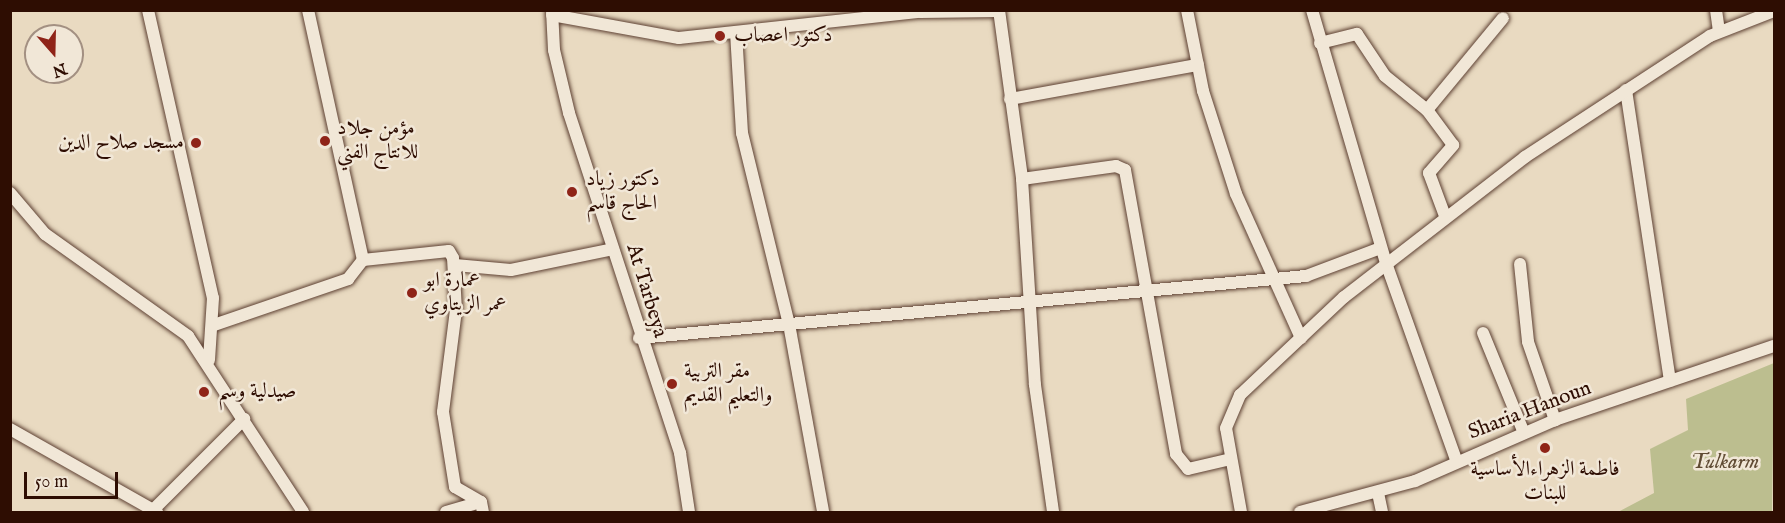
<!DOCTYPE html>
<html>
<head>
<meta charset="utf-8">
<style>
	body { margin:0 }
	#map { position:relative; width:1785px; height:523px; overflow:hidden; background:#e9dac1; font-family:"IM FELL English",Amiri,serif }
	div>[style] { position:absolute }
	.green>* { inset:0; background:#bcbe8f }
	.roads { filter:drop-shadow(0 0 2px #5d4032) drop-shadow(0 0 2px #5d4032) }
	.minor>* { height:12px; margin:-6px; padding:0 6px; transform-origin:6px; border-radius:6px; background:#f1e7d7 }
	.dots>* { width:16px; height:16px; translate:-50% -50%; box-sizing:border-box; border:3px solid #f1e7d7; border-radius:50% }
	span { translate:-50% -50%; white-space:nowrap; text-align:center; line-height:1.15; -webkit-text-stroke:5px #f1e7d7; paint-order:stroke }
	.poi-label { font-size:21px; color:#2e0d02 }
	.left { translate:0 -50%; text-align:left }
	.right { translate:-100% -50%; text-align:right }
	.street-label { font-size:21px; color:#2e0d02 }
	.park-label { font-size:21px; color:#604b33; font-style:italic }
	.frame { position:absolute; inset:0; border:12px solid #2e0d02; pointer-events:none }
	.north { position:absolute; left:24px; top:24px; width:60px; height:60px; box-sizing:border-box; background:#f1e7d7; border:2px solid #a39082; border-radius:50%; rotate:160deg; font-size:16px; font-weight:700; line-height:24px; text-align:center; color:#2e0d02 }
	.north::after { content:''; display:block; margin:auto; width:21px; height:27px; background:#8f2418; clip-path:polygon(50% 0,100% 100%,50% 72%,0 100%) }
	.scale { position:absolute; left:24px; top:472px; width:94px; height:27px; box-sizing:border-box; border:3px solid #2e0d02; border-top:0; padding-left:8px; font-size:18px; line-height:21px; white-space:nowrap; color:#2e0d02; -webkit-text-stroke:4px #f1e7d7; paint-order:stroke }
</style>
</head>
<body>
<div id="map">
	<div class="green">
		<i style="clip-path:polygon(1774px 363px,1772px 512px,1618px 512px,1654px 493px,1650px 449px,1688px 430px,1686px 399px)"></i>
	</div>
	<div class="roads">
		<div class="minor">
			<i style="left:148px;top:10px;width:295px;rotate:77.3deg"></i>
			<i style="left:213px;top:298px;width:62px;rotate:93.7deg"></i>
			<i style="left:552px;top:10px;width:40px;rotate:87.1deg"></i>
			<i style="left:554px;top:50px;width:65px;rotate:76.6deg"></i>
			<i style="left:569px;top:113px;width:358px;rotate:71.9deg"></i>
			<i style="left:680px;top:453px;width:60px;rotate:81.3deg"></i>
			<i style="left:999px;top:10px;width:171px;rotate:82.2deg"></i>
			<i style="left:1022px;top:179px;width:206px;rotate:86.4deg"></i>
			<i style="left:1035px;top:385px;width:128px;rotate:81.9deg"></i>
			<i style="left:1187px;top:10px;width:83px;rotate:78.8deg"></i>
			<i style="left:1203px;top:91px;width:108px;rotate:72.2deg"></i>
			<i style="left:1236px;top:194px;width:158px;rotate:65.7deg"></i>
			<i style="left:1312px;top:10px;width:264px;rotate:73.7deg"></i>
			<i style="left:1386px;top:263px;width:211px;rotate:70.4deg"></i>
			<i style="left:1716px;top:10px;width:21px;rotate:82deg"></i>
			<i style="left:552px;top:15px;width:129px;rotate:10.3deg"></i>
			<i style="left:679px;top:38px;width:242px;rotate:-6.2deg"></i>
			<i style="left:920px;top:12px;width:79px;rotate:-0.7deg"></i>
			<i style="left:736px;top:32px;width:101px;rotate:86.6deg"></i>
			<i style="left:742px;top:133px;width:197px;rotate:76.2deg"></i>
			<i style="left:789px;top:324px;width:191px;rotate:79.7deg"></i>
			<i style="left:1320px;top:43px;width:38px;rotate:-14deg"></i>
			<i style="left:1357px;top:34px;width:50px;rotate:56.3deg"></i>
			<i style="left:1385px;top:76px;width:54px;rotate:39deg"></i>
			<i style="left:1626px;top:90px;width:294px;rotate:81.4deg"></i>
			<i style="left:1010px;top:99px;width:191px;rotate:-10.3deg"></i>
			<i style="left:1022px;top:179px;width:95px;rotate:-7.9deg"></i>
			<i style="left:1116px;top:166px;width:10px;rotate:24deg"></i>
			<i style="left:1125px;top:170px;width:289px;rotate:79.8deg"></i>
			<i style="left:1176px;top:454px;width:19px;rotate:51deg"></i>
			<i style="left:1188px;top:469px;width:44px;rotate:-13.1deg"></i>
			<i style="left:10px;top:193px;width:54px;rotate:49.5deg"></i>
			<i style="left:45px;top:234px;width:176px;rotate:35.5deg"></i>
			<i style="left:188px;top:336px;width:210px;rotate:56.8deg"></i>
			<i style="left:1445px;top:216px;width:46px;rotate:-110.4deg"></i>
			<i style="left:1429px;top:173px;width:37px;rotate:-49deg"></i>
			<i style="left:1453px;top:145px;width:44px;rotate:-126.6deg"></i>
			<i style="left:1427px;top:110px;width:119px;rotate:-50.4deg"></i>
			<i style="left:363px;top:260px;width:86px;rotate:-6deg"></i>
			<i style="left:449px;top:251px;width:8px;rotate:60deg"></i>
			<i style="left:453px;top:258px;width:52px;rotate:86.7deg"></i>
			<i style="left:456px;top:310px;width:103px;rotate:97.3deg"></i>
			<i style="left:443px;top:412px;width:76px;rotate:80.9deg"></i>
			<i style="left:455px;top:487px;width:30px;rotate:30deg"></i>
			<i style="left:481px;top:502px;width:10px;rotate:79deg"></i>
			<i style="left:1520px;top:264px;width:78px;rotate:84.1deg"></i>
			<i style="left:1528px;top:342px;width:83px;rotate:70.9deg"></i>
			<i style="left:455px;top:265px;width:56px;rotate:5.1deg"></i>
			<i style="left:511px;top:270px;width:104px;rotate:-11.6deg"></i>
			<i style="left:214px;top:325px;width:142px;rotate:-18.9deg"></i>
			<i style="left:348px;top:279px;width:24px;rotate:-52deg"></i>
			<i style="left:363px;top:260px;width:256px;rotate:-102.4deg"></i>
			<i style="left:1483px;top:333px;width:108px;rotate:67.7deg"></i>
			<i style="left:639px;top:338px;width:670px;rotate:-5.31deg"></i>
			<i style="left:1306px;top:276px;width:80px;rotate:-20.5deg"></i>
			<i style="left:10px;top:429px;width:169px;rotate:29.5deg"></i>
			<i style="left:1378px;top:493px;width:19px;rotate:78deg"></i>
			<i style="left:151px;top:512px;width:132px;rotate:-45deg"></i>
			<i style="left:446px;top:512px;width:36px;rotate:-16deg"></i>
			<i style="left:1241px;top:512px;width:85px;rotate:-100.1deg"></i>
			<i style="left:1226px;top:428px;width:36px;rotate:-67deg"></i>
			<i style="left:1240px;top:395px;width:143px;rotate:-43.3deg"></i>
			<i style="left:1344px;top:297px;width:229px;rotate:-37.7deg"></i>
			<i style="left:1525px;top:157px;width:221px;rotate:-33.2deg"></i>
			<i style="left:1710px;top:36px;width:69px;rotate:-21.3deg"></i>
			<i style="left:1300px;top:512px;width:119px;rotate:-15.1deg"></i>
			<i style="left:1415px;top:481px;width:153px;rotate:-23.5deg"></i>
			<i style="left:1555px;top:420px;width:231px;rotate:-18.7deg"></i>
		</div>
	</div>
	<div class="dots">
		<i style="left:720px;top:36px;background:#8f2418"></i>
		<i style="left:325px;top:141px;background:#8f2418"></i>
		<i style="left:196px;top:143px;background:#8f2418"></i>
		<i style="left:572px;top:192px;background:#8f2418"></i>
		<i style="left:412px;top:293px;background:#8f2418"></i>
		<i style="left:672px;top:384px;background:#8f2418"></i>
		<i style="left:204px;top:392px;background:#8f2418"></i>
		<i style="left:1545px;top:448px;background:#8f2418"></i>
	</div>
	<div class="poi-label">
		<span class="left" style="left:734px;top:36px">دكتور اعصاب</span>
		<span class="left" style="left:337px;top:141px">مؤمن جلاد<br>للانتاج الفني</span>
		<span class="right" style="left:184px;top:143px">مسجد صلاح الدين</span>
		<span class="left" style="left:586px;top:192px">دكتور زياد<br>الحاج قاسم</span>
		<span class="left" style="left:424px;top:293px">عمارة ابو<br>عمر الزيتاوي</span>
		<span class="left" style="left:684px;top:384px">مقر التربية<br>والتعليم القديم</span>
		<span class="left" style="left:218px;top:392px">صيدلية وسم</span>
		<span style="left:1545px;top:482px">فاطمة الزهراءالأساسية<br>للبنات</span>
	</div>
	<div class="street-label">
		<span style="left:646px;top:291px;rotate:73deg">At Tarbeya</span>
		<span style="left:1530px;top:411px;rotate:-21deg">Sharia Hanoun</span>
	</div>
	<div class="park-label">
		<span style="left:1725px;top:463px">Tulkarm</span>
	</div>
	<div class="frame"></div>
	<div class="north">N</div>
	<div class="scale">50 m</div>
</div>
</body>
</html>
